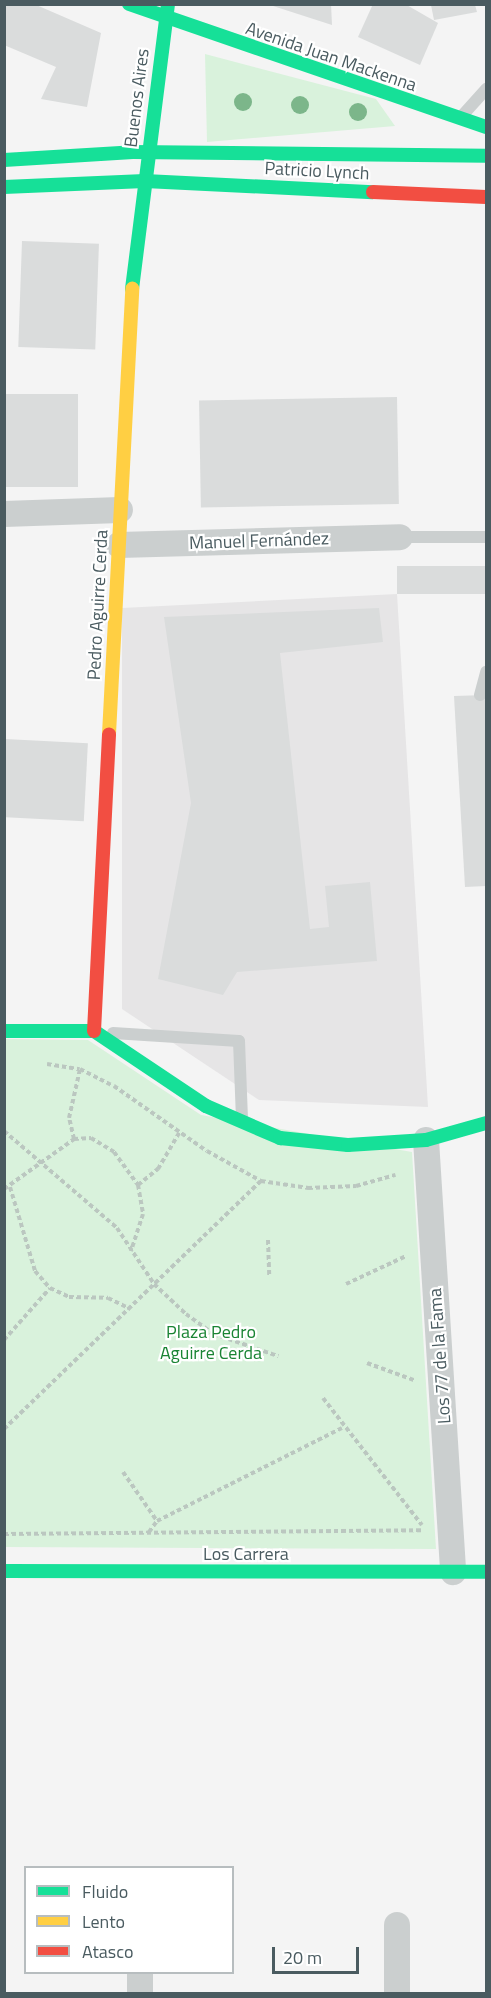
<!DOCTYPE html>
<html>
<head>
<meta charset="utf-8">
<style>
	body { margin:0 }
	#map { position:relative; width:491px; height:1998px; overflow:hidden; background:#f4f4f4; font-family:"Titillium Web",sans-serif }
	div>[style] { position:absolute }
	.education>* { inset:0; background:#e6e5e6 }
	.green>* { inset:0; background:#d9f2dc }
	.building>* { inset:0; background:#dadcdc; transform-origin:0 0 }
	.path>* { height:4px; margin-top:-2px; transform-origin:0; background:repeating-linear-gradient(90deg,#bbc7c0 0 4.5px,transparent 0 7.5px) }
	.lane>* { height:12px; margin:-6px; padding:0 6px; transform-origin:6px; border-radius:6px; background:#cbcfcf }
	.street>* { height:26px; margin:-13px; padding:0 13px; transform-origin:13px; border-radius:13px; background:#cbcfcf }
	.fast>* { height:14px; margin:-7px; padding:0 7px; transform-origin:7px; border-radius:7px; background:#16e098 }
	.slow>* { height:14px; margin:-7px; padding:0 7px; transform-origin:7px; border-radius:7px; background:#ffcf43 }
	.jam>* { height:14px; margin:-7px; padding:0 7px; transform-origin:7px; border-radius:7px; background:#f24e42 }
	.trees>* { width:18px; height:18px; margin:-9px; border-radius:50%; background:#7cb68a }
	span { translate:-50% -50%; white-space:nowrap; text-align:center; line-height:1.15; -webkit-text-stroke:4.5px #fff; paint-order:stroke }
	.street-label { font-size:18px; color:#4a5b60 }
	.park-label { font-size:18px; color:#198433 }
	.frame { position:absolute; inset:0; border:6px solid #4a5b60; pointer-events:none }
	.legend { position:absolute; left:24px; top:1866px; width:210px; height:108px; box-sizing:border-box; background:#fff; border:2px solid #b7bdbf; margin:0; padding:8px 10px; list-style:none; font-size:18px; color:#4a5b60 }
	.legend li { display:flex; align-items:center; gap:12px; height:30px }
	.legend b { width:30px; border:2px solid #b7bdbf }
	.scale { position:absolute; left:272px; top:1947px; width:87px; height:27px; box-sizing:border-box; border:3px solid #4a5b60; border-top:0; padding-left:8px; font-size:18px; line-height:21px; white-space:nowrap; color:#4a5b60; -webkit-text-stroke:4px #fff; paint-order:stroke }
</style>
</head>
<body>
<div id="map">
	<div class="education">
		<i style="clip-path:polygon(397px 594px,428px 1107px,259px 1100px,122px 1009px,122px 608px)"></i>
	</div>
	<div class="green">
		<i style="clip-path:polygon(205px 54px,376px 99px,395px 126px,207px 142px)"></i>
		<i style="clip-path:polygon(5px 1039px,88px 1040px,201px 1115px,412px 1152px,436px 1549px,5px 1547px)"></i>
	</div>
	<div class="building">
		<i style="clip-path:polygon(4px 4px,34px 4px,101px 33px,87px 107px,41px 99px,56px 67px,4px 45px)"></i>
		<i style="clip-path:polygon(331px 4px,332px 25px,270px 5px,270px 4px)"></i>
		<i style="clip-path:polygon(373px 4px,405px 4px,438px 23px,420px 65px,358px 37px)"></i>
		<i style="clip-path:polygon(431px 5px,475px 5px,477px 12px,434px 20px)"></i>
		<i style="left:22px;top:241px;width:77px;height:106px;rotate:2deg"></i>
		<i style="left:4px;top:394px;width:74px;height:93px"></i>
		<i style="left:397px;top:397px;width:107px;height:198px;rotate:89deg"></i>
		<i style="left:397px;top:566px;width:89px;height:28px"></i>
		<i style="clip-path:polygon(379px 608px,383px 642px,280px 653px,310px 929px,329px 927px,325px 886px,370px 882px,377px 961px,237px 972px,223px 995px,158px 979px,191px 803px,164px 617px)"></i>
		<i style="clip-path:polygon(486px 695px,486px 886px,465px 887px,454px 696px)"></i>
		<i style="left:5px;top:739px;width:83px;height:78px;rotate:3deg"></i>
	</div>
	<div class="path">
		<i style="left:47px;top:1064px;width:33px;rotate:9deg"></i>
		<i style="left:80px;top:1069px;width:38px;rotate:27deg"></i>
		<i style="left:114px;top:1086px;width:113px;rotate:35deg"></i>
		<i style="left:207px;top:1151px;width:62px;rotate:29.1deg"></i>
		<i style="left:261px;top:1181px;width:48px;rotate:8.5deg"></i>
		<i style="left:308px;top:1188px;width:48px;rotate:-2.4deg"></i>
		<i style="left:356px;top:1186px;width:41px;rotate:-15.8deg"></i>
		<i style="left:4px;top:1131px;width:149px;rotate:40.6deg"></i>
		<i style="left:117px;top:1228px;width:67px;rotate:56.5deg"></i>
		<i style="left:154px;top:1284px;width:44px;rotate:43.2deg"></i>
		<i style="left:186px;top:1314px;width:34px;rotate:36deg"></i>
		<i style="left:214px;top:1334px;width:68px;rotate:19deg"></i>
		<i style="left:74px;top:1139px;width:22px;rotate:-103deg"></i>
		<i style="left:69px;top:1118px;width:50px;rotate:-77.3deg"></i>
		<i style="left:138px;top:1185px;width:26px;rotate:-39deg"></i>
		<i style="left:158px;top:1169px;width:42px;rotate:-59.7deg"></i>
		<i style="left:10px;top:1187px;width:88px;rotate:73.4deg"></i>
		<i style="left:35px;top:1271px;width:23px;rotate:49deg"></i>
		<i style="left:50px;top:1288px;width:21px;rotate:25deg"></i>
		<i style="left:69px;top:1297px;width:39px;rotate:1deg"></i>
		<i style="left:108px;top:1298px;width:25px;rotate:26deg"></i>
		<i style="left:4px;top:1189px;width:86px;rotate:-35.5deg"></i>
		<i style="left:74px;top:1139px;width:17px;rotate:-3deg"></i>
		<i style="left:91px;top:1138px;width:27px;rotate:31deg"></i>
		<i style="left:114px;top:1152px;width:41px;rotate:54deg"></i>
		<i style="left:138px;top:1185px;width:29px;rotate:80deg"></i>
		<i style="left:143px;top:1214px;width:39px;rotate:108deg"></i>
		<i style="left:268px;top:1240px;width:36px;rotate:88deg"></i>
		<i style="left:346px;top:1284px;width:66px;rotate:-25deg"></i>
		<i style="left:4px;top:1340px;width:69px;rotate:-48.5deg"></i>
		<i style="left:367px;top:1363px;width:50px;rotate:19.9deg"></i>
		<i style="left:323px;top:1398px;width:161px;rotate:52.1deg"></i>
		<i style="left:4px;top:1429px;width:357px;rotate:-44deg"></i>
		<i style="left:123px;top:1472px;width:60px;rotate:55.2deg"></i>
		<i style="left:157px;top:1521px;width:207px;rotate:-26.7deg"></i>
		<i style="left:149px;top:1532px;width:14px;rotate:-54deg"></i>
		<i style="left:4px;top:1534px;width:420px;rotate:-0.5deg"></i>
	</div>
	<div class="lane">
		<i style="left:461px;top:117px;width:38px;rotate:-48deg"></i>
		<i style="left:400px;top:537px;width:86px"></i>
		<i style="left:480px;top:695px;width:24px;rotate:-75deg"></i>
		<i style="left:113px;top:1033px;width:126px;rotate:3.6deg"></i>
		<i style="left:239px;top:1041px;width:79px;rotate:87.8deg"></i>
	</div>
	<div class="street">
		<i style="left:4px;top:514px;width:116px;rotate:-2deg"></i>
		<i style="left:119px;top:545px;width:281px;rotate:-1.6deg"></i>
		<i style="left:426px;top:1140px;width:433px;rotate:86.4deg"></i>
		<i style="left:397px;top:1925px;width:69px;rotate:90deg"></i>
		<i style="left:140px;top:1994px;width:22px;rotate:-90deg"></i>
	</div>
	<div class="fast">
		<i style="left:129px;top:4px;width:378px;rotate:19deg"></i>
		<i style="left:4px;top:160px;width:129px;rotate:-3.5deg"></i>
		<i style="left:133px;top:152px;width:353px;rotate:0.6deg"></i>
		<i style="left:4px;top:187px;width:141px;rotate:-2.4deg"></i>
		<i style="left:145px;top:181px;width:228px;rotate:2.8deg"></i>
		<i style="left:132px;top:289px;width:287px;rotate:-82.8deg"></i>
		<i style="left:4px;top:1031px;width:90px"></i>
		<i style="left:94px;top:1031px;width:135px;rotate:33.8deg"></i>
		<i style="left:206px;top:1106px;width:81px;rotate:23.4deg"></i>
		<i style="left:280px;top:1138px;width:68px;rotate:5.9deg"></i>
		<i style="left:348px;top:1145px;width:78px;rotate:-3.7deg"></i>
		<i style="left:426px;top:1140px;width:62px;rotate:-15.8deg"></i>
		<i style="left:4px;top:1571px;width:482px;rotate:0.1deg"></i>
	</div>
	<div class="slow">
		<i style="left:109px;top:734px;width:446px;rotate:-87deg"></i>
	</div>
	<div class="jam">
		<i style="left:373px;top:192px;width:113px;rotate:2.5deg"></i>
		<i style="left:94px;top:1031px;width:297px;rotate:-87.1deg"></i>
	</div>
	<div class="trees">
		<i style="left:243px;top:102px"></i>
		<i style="left:300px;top:105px"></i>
		<i style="left:358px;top:112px"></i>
	</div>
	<div class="street-label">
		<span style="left:331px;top:57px;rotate:19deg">Avenida Juan Mackenna</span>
		<span style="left:137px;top:98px;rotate:-83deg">Buenos Aires</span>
		<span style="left:317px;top:171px;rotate:3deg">Patricio Lynch</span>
		<span style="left:259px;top:541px;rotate:-2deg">Manuel Fernández</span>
		<span style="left:98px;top:605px;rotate:-87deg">Pedro Aguirre Cerda</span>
		<span style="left:440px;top:1356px;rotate:-94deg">Los 77 de la Fama</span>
		<span style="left:246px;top:1554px">Los Carrera</span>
	</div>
	<div class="park-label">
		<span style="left:211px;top:1343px">Plaza Pedro<br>Aguirre Cerda</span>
	</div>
	<div class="frame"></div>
	<ul class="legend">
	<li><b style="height:8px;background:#16e098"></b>Fluido</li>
	<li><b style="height:8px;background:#ffcf43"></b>Lento</li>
	<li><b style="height:8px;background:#f24e42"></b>Atasco</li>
	</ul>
	<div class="scale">20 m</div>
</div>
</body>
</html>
